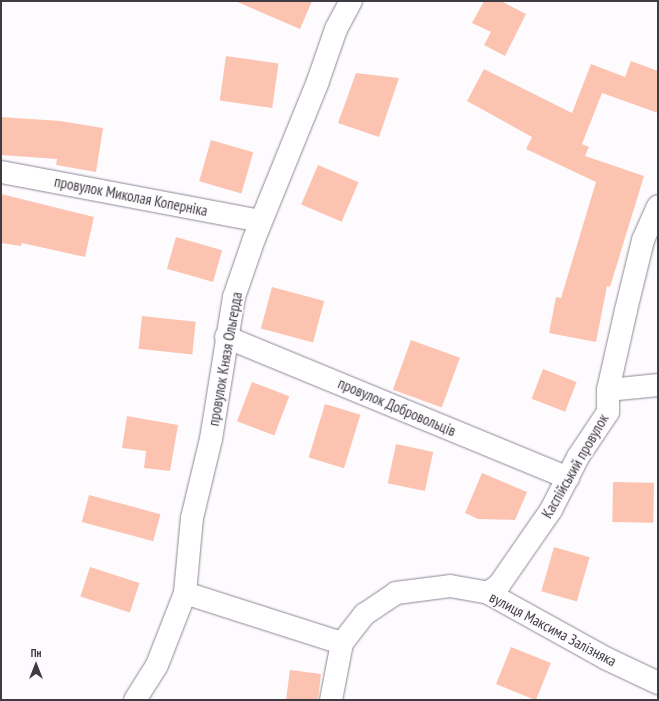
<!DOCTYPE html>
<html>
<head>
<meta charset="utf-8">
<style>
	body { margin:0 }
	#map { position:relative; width:659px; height:701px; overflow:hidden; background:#fdfbfe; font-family:"PT Sans Narrow",sans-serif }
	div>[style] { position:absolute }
	.building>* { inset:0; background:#fcc4b0; transform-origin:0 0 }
	.roads { filter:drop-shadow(0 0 1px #908696) drop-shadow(0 0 1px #908696) }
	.street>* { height:22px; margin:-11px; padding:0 11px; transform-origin:11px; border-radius:11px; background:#fff }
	span { translate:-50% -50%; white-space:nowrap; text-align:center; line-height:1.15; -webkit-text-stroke:3px #fdfbfe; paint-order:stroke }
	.street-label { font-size:15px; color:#3f3b42 }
	.frame { position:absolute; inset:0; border:2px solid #3f3b42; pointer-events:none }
	.north { position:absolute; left:16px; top:645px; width:40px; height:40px; -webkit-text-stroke:3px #fdfbfe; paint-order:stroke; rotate:0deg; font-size:11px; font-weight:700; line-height:16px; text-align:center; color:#3f3b42 }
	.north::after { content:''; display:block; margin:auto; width:14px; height:18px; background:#3f3b42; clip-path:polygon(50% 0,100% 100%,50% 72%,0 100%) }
</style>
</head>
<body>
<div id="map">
	<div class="building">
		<i style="clip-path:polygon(235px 1px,312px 1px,300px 29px)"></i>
		<i style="clip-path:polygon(484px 1px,501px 1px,526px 14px,505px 56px,484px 45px,491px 32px,472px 23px)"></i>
		<i style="left:226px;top:56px;width:53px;height:45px;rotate:8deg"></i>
		<i style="clip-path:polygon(631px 61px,658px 71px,658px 113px,602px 93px,582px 144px,589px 147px,585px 156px,644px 176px,610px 287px,607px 286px,596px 342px,549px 333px,556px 297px,561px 298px,596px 182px,526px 149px,532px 137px,467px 101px,484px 69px,572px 113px,591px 64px,625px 77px)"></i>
		<i style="clip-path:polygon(356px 73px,399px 78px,379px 137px,338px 123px)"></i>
		<i style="clip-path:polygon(1px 117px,60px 121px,103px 128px,96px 172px,56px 165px,57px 159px,1px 155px)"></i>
		<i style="left:211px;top:140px;width:44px;height:43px;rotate:16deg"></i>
		<i style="left:318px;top:165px;width:44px;height:43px;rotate:23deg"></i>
		<i style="clip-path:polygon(1px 194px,94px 217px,85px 257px,22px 243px,21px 246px,1px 243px)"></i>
		<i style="left:176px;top:237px;width:48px;height:33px;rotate:16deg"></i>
		<i style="left:272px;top:287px;width:54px;height:43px;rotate:15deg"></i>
		<i style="left:142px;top:316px;width:54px;height:33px;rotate:6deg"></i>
		<i style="left:411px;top:340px;width:52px;height:53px;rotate:20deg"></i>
		<i style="left:543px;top:369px;width:36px;height:32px;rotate:21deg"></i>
		<i style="left:252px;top:382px;width:40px;height:42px;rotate:21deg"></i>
		<i style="left:325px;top:404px;width:37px;height:56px;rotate:17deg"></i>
		<i style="clip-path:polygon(127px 416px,178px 425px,170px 471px,144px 468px,146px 451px,122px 448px)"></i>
		<i style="left:396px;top:444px;width:38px;height:40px;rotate:12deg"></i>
		<i style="clip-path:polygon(482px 473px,527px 492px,515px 520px,478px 519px,465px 513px)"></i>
		<i style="left:613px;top:482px;width:41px;height:40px;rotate:1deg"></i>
		<i style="left:89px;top:495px;width:74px;height:28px;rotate:15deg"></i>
		<i style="left:554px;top:547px;width:37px;height:46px;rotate:16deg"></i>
		<i style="left:90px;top:567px;width:52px;height:31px;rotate:18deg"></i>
		<i style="left:511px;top:647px;width:43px;height:40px;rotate:22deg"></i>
		<i style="clip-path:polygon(290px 670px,321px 674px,318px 700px,286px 700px)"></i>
	</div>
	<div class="roads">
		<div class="street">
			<i style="left:1px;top:172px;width:264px;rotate:10.7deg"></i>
			<i style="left:226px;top:337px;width:370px;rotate:22.4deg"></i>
			<i style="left:608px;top:390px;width:50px;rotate:-5.7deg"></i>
			<i style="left:185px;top:593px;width:165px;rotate:17.7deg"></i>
			<i style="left:488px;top:593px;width:14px;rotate:-36deg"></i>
			<i style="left:499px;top:585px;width:91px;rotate:-55.3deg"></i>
			<i style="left:551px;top:510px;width:59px;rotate:-63deg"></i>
			<i style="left:578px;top:457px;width:54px;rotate:-56.3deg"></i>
			<i style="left:608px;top:412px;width:22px;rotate:-90deg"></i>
			<i style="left:608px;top:390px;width:82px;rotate:-77.3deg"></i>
			<i style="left:626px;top:310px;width:72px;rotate:-76.3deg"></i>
			<i style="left:643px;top:240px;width:37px;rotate:-66deg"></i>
			<i style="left:135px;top:700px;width:41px;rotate:-57.8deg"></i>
			<i style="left:157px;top:665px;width:77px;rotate:-68.7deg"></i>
			<i style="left:185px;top:593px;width:75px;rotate:-84.7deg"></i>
			<i style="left:192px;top:518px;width:81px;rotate:-76.5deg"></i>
			<i style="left:211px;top:439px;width:144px;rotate:-80.8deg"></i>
			<i style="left:234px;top:297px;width:61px;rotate:-71deg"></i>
			<i style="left:254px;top:239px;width:170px;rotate:-67.9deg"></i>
			<i style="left:318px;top:81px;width:55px;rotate:-70.9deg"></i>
			<i style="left:336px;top:29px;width:32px;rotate:-62deg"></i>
			<i style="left:331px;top:700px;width:58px;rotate:-79.1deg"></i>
			<i style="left:342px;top:643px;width:37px;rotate:-52deg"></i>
			<i style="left:365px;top:614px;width:37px;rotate:-34deg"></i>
			<i style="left:396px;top:593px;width:54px;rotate:-7.4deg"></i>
			<i style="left:450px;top:586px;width:39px;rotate:10deg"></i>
			<i style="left:488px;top:593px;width:136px;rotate:29deg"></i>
			<i style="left:607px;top:659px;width:56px;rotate:25.2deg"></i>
		</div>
	</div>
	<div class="street-label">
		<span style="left:131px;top:196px;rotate:11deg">провулок Миколая Коперніка</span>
		<span style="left:225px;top:359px;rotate:-80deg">провулок Князя Ольгерда</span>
		<span style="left:397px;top:407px;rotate:23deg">провулок Добровольців</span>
		<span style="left:575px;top:466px;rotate:-60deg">Каспійський провулок</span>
		<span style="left:553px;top:629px;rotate:28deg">вулиця Максима Залізняка</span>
	</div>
	<div class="frame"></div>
	<div class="north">Пн</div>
</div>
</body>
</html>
